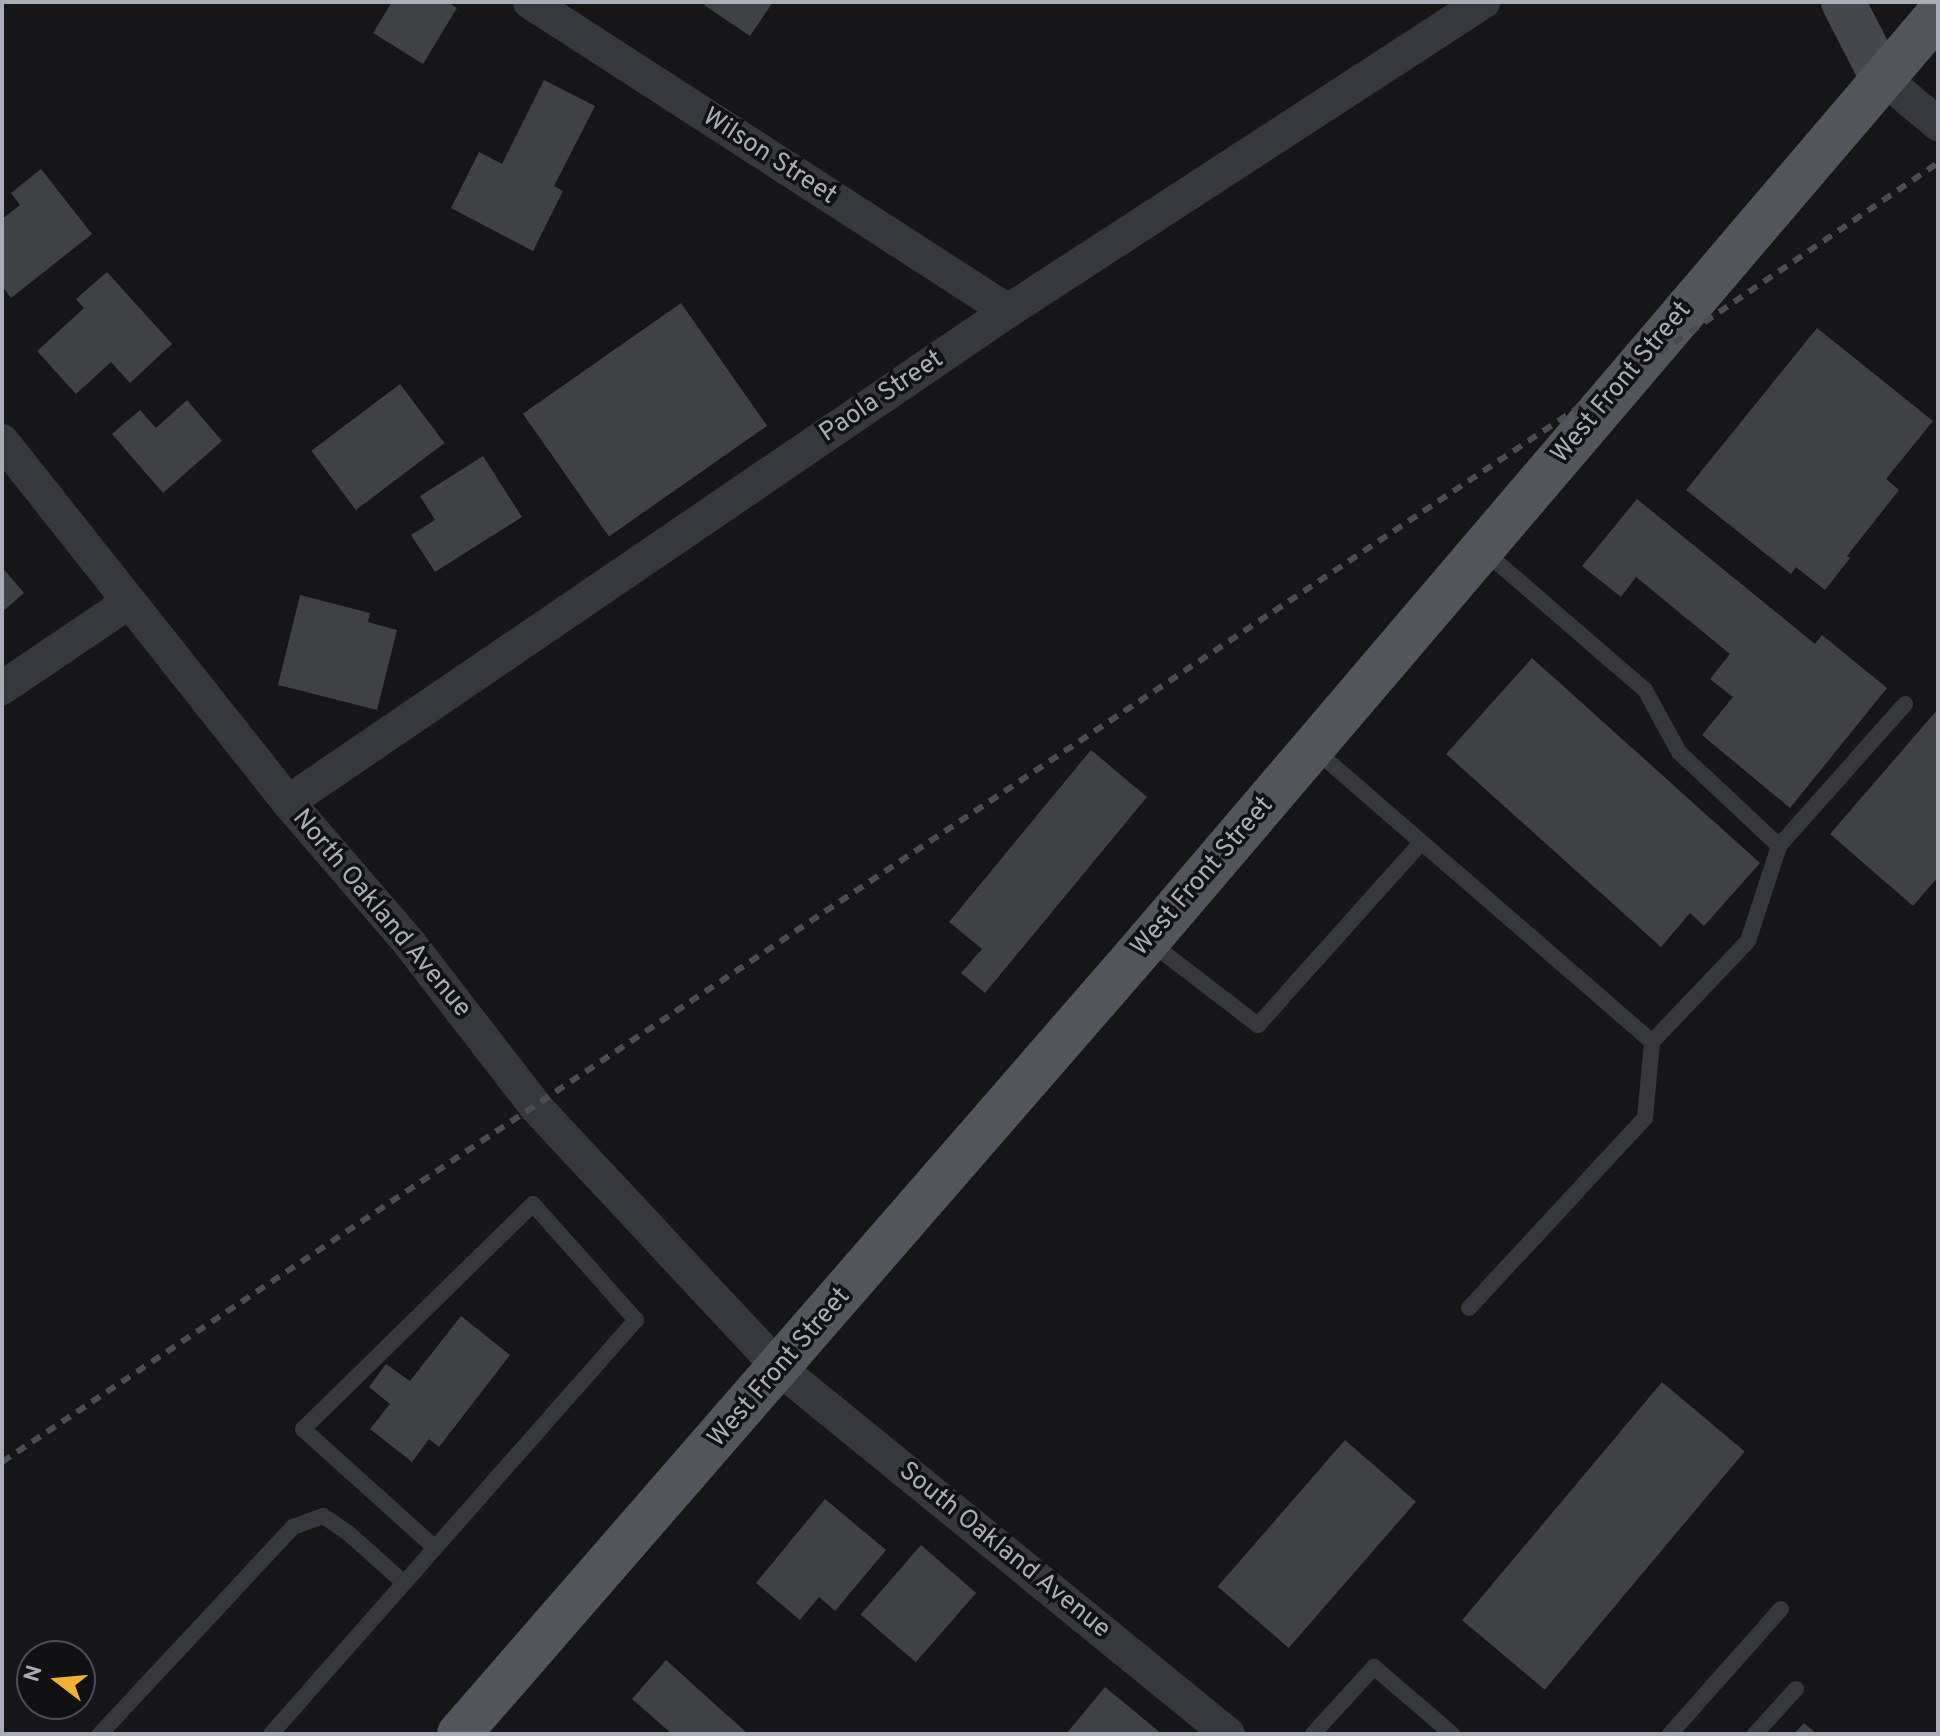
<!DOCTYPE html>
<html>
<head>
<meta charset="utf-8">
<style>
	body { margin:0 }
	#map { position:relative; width:1940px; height:1736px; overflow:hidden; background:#161618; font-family:Overpass,sans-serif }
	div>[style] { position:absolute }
	.building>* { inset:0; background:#404145; transform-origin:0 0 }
	.lane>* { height:16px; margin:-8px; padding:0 8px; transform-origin:8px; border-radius:8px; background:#37383d }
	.street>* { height:34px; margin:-17px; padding:0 17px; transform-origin:17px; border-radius:17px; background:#37383d }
	.secondary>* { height:44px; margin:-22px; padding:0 22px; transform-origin:22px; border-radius:22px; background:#45474d }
	.primary>* { height:44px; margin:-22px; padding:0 22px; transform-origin:22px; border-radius:22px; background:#53555c }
	.rail>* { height:6px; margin-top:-3px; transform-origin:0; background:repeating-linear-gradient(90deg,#4a4c52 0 10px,transparent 0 18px) }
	span { translate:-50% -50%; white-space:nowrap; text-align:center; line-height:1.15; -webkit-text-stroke:7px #111113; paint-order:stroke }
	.street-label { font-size:26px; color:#a8adb8 }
	.frame { position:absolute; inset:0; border:4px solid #a8adb8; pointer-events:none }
	.north { position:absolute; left:16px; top:1640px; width:80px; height:80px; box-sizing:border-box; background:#111113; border:2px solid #4d4f55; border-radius:50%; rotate:286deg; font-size:22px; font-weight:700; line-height:32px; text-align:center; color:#a8adb8 }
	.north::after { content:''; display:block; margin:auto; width:28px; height:36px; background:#f2b134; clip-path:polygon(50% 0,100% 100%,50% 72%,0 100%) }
</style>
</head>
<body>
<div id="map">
	<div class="building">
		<i style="clip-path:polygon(392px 2px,448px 2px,457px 8px,423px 64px,373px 33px)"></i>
		<i style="clip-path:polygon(707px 2px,773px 2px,750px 36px,704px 5px)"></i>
		<i style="clip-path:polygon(544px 80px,595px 106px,554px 186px,563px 191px,533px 251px,451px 208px,479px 152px,502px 164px)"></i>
		<i style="clip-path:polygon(41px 169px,92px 234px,11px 298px,2px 286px,2px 219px,20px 205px,11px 193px)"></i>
		<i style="clip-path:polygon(107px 272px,172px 344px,130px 383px,111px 362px,76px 394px,37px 351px,84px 308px,76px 299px)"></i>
		<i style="left:681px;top:303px;width:150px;height:193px;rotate:55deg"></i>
		<i style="clip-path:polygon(1817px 328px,1933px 421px,1886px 479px,1899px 490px,1847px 556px,1850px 558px,1825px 590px,1796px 567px,1791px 574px,1686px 490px)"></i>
		<i style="left:400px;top:384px;width:74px;height:111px;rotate:53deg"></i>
		<i style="clip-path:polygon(187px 400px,222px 441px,163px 493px,112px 434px,140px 410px,156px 428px)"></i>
		<i style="clip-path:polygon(483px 456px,522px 517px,435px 572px,411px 535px,435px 520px,420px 496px)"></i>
		<i style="clip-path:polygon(1637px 499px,1815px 644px,1822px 635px,1887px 688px,1790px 808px,1702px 735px,1733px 697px,1710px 679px,1730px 654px,1636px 577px,1621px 597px,1582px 566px)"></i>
		<i style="clip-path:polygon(2px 567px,24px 593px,2px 612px)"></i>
		<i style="clip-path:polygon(300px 595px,370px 613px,368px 622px,397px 630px,377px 710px,278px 685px)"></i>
		<i style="clip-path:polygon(1532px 658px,1760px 863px,1704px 926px,1690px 913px,1661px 947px,1446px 754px)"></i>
		<i style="clip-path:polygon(1938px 709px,1938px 877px,1913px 906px,1830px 834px)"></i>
		<i style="clip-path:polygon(1091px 750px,1147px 797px,985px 993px,961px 973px,982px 949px,949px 922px)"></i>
		<i style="clip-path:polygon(461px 1316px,510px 1355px,439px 1447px,429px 1439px,412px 1462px,370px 1429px,390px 1404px,369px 1387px,386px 1364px,410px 1381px)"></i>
		<i style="left:1662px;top:1382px;width:108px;height:311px;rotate:40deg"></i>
		<i style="left:1345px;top:1440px;width:94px;height:194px;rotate:41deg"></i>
		<i style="clip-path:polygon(825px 1499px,886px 1550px,835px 1611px,819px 1597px,800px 1620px,756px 1583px)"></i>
		<i style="left:921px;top:1545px;width:73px;height:92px;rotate:41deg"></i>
		<i style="clip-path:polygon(666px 1660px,748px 1734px,672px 1734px,632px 1699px)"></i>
		<i style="clip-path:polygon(1105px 1687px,1162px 1734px,1066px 1734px)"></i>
		<i style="clip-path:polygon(1804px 1723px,1817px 1734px,1794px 1734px)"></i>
	</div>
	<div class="lane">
		<i style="left:1314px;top:749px;width:447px;rotate:40.9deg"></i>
		<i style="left:1652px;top:1042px;width:139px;rotate:-46.5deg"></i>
		<i style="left:1748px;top:941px;width:100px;rotate:-71.9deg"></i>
		<i style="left:1779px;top:846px;width:137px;rotate:-136.8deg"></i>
		<i style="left:1679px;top:752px;width:71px;rotate:-118.7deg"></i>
		<i style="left:1645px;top:690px;width:214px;rotate:-139.2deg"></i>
		<i style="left:1779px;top:846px;width:190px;rotate:-48.4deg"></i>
		<i style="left:1151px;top:943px;width:135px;rotate:37.5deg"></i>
		<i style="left:1258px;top:1025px;width:243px;rotate:-48.2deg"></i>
		<i style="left:1469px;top:1308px;width:259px;rotate:-47.2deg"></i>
		<i style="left:1645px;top:1118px;width:76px;rotate:-84.7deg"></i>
		<i style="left:100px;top:1734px;width:283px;rotate:-47deg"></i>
		<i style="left:293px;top:1527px;width:32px;rotate:-20deg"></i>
		<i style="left:323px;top:1516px;width:29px;rotate:34deg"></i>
		<i style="left:347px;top:1532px;width:76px;rotate:41.8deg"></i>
		<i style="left:271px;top:1734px;width:552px;rotate:-48.6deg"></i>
		<i style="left:636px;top:1320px;width:155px;rotate:-131.6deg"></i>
		<i style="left:533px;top:1204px;width:322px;rotate:135.6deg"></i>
		<i style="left:303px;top:1429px;width:178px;rotate:42deg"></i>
		<i style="left:1313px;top:1734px;width:91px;rotate:-47.7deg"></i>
		<i style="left:1374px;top:1667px;width:103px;rotate:40.7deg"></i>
		<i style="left:1670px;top:1734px;width:167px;rotate:-48.4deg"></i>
		<i style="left:1755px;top:1734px;width:61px;rotate:-47.7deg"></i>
	</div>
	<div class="street">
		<i style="left:530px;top:2px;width:569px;rotate:32.88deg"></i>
		<i style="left:1881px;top:76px;width:75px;rotate:40.1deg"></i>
		<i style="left:2px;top:441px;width:461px;rotate:51.6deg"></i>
		<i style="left:288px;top:802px;width:187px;rotate:49.3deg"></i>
		<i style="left:410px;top:944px;width:205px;rotate:52.3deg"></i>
		<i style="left:535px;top:1106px;width:359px;rotate:47deg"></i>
		<i style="left:780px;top:1369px;width:578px;rotate:39.17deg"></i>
		<i style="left:2px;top:688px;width:153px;rotate:-34.1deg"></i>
		<i style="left:288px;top:802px;width:871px;rotate:-34.29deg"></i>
		<i style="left:1008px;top:311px;width:567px;rotate:-33.05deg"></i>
	</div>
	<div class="secondary">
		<i style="left:1843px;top:2px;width:83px;rotate:62.8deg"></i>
	</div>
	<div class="primary">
		<i style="left:459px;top:1734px;width:1051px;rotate:-49.01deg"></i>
		<i style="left:1148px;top:941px;width:1218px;rotate:-49.56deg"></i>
	</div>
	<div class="rail">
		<i style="left:2px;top:1462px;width:1959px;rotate:-33.78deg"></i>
		<i style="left:1630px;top:373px;width:373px;rotate:-34.3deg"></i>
	</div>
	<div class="street-label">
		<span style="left:769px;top:157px;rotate:33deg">Wilson Street</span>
		<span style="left:1622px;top:383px;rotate:-50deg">West Front Street</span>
		<span style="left:882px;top:397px;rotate:-34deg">Paola Street</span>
		<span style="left:1203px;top:877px;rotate:-49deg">West Front Street</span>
		<span style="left:381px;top:914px;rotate:50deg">North Oakland Avenue</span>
		<span style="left:780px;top:1368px;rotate:-49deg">West Front Street</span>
		<span style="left:1004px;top:1551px;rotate:39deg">South Oakland Avenue</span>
	</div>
	<div class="frame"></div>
	<div class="north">N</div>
</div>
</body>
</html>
